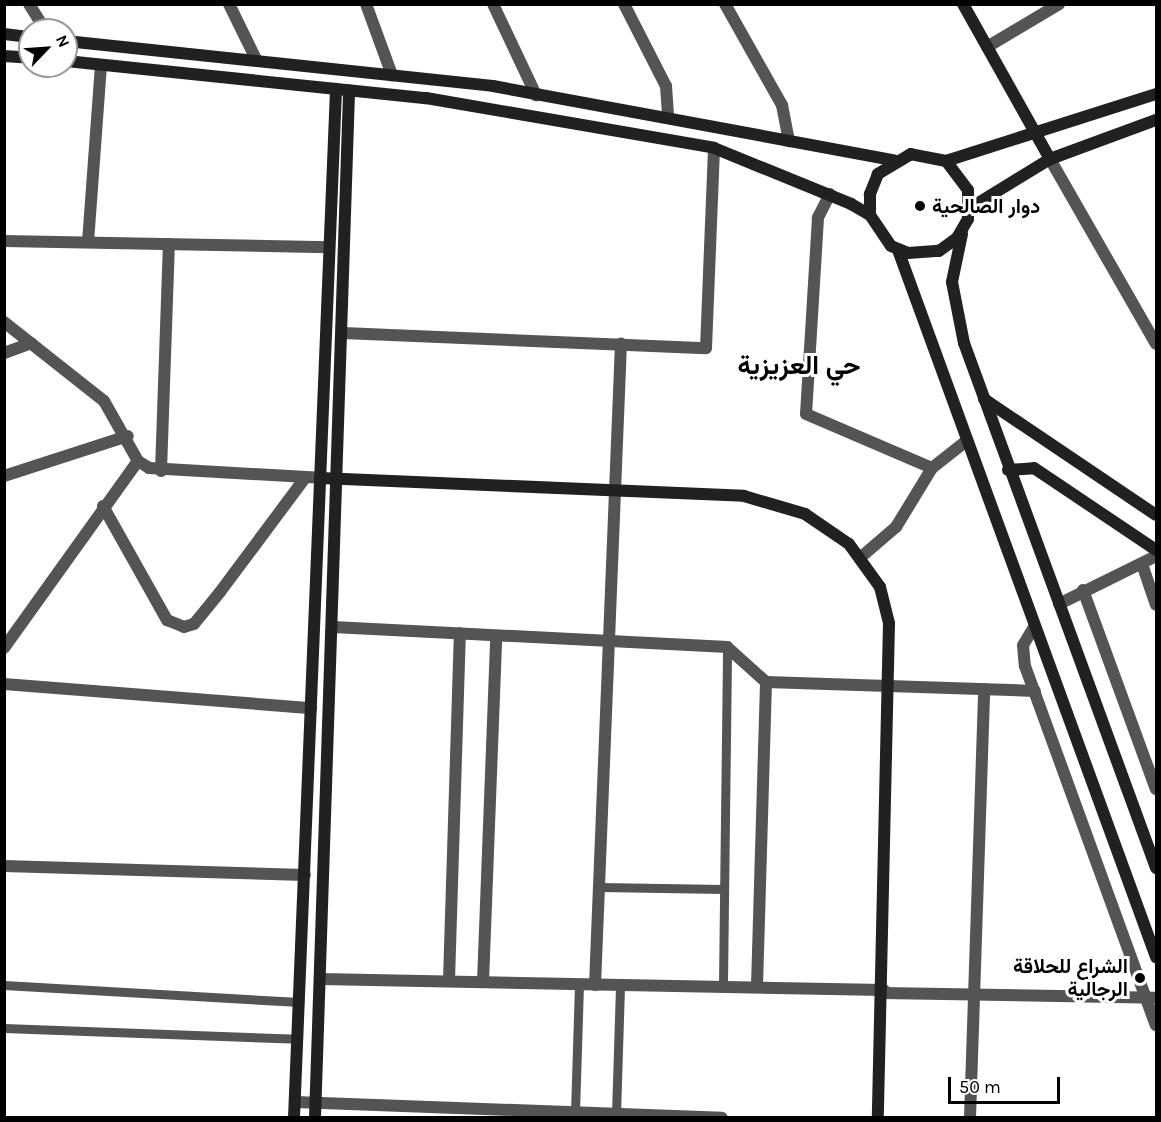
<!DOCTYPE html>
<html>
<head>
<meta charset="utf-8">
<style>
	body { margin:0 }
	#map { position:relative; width:1161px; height:1122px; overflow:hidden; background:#fff; font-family:Karla,Vazirmatn,sans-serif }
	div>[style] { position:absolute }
	.lane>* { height:9px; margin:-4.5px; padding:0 4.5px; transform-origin:4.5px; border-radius:4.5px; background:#545454 }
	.street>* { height:12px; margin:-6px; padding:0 6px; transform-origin:6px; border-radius:6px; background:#545454 }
	.secondary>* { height:12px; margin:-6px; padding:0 6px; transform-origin:6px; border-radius:6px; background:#212121 }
	.dots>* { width:16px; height:16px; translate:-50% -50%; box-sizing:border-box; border:3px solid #fff; border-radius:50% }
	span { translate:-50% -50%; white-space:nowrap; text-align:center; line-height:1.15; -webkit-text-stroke:6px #fff; paint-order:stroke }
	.poi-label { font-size:20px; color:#000; font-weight:700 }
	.left { translate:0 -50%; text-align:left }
	.right { translate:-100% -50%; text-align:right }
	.district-label { font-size:26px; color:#000; font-weight:700 }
	.frame { position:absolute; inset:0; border:6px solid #000; pointer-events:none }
	.north { position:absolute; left:18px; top:18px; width:60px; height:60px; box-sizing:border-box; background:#fff; border:2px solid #999; border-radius:50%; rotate:65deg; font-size:16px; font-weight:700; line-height:24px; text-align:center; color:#000 }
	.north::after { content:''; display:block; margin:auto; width:21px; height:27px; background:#000; clip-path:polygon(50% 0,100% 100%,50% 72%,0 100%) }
	.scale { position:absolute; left:948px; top:1077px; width:112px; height:27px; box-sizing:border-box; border:3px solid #000; border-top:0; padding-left:8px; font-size:18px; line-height:21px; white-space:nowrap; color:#000; -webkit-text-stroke:4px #fff; paint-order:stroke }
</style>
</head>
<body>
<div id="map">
	<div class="lane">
		<i style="left:599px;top:887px;width:125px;rotate:0.9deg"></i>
		<i style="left:723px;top:983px;width:336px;rotate:-89.3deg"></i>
		<i style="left:4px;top:985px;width:296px;rotate:3.3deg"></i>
		<i style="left:4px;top:1028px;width:294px;rotate:2.1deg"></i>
		<i style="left:575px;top:1112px;width:127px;rotate:-88.2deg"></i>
		<i style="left:616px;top:1114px;width:129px;rotate:-88.2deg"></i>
	</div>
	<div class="street">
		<i style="left:29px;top:4px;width:31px;rotate:58deg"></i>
		<i style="left:229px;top:4px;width:61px;rotate:63.9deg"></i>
		<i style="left:366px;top:4px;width:76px;rotate:69.9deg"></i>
		<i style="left:493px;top:4px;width:101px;rotate:64.7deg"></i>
		<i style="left:624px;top:4px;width:92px;rotate:62.9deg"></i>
		<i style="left:666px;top:86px;width:30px;rotate:86deg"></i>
		<i style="left:725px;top:4px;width:116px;rotate:60.6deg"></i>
		<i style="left:782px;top:105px;width:37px;rotate:79deg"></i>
		<i style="left:987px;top:47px;width:84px;rotate:-30.8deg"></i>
		<i style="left:1050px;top:159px;width:213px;rotate:60.2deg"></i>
		<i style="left:830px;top:194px;width:27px;rotate:117deg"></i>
		<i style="left:818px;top:218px;width:196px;rotate:93.5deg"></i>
		<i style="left:806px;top:414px;width:137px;rotate:23.2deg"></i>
		<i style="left:4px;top:241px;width:325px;rotate:1.1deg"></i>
		<i style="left:88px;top:242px;width:177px;rotate:-85.8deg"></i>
		<i style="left:4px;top:322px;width:127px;rotate:38.3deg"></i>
		<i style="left:104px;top:401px;width:69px;rotate:60.5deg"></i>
		<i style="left:138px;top:461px;width:13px;rotate:32deg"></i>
		<i style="left:149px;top:468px;width:171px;rotate:3.3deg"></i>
		<i style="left:343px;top:333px;width:363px;rotate:2.4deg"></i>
		<i style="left:706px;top:348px;width:200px;rotate:-87.7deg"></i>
		<i style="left:4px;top:353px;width:29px;rotate:-20deg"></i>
		<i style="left:161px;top:471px;width:227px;rotate:-88deg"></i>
		<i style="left:4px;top:476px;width:130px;rotate:-17.9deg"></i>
		<i style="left:103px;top:506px;width:131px;rotate:60.7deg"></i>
		<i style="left:167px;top:620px;width:18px;rotate:22deg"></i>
		<i style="left:184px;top:627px;width:10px;rotate:-17deg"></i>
		<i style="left:194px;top:624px;width:41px;rotate:-50.9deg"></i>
		<i style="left:220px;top:592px;width:142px;rotate:-53.3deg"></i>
		<i style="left:861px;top:557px;width:46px;rotate:-40.6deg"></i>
		<i style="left:896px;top:527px;width:69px;rotate:-58.6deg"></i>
		<i style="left:932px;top:468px;width:42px;rotate:-38.2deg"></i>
		<i style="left:1142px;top:564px;width:43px;rotate:71.1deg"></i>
		<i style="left:1083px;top:590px;width:212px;rotate:69.9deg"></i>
		<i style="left:1059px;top:604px;width:108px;rotate:-26.3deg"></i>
		<i style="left:333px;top:627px;width:395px;rotate:2.9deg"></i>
		<i style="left:727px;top:647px;width:52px;rotate:41.9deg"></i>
		<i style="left:766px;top:682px;width:269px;rotate:1.9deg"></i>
		<i style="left:1034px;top:627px;width:21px;rotate:121deg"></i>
		<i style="left:1023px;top:645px;width:21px;rotate:85deg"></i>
		<i style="left:1025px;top:666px;width:382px;rotate:70deg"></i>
		<i style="left:4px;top:648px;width:230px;rotate:-54.4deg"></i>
		<i style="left:4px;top:684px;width:308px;rotate:4.5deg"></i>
		<i style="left:4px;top:866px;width:301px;rotate:1.7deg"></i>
		<i style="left:320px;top:979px;width:564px;rotate:1.12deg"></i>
		<i style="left:449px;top:980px;width:347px;rotate:-88.2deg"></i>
		<i style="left:483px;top:982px;width:346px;rotate:-87.8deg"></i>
		<i style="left:595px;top:985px;width:642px;rotate:-87.68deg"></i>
		<i style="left:757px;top:986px;width:304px;rotate:-88.3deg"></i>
		<i style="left:883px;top:993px;width:273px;rotate:1deg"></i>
		<i style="left:295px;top:1102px;width:427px;rotate:2.1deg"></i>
		<i style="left:970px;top:1118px;width:429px;rotate:-88.1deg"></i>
	</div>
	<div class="secondary">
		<i style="left:963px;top:4px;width:178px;rotate:60.7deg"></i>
		<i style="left:4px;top:34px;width:26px;rotate:7deg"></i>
		<i style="left:66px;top:41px;width:429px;rotate:6deg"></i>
		<i style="left:493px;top:86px;width:408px;rotate:10.5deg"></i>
		<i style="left:4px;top:56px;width:26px;rotate:4deg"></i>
		<i style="left:66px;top:61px;width:362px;rotate:5.9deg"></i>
		<i style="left:426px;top:98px;width:292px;rotate:9.8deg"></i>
		<i style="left:714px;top:148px;width:148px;rotate:22.2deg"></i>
		<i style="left:851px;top:204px;width:22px;rotate:30deg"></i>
		<i style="left:870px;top:215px;width:37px;rotate:56deg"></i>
		<i style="left:891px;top:246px;width:18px;rotate:22deg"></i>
		<i style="left:908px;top:253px;width:31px;rotate:-4deg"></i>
		<i style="left:939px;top:251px;width:22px;rotate:-36deg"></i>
		<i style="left:957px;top:238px;width:22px;rotate:-60deg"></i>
		<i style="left:968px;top:219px;width:29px;rotate:-90deg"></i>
		<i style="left:968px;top:190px;width:36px;rotate:-127deg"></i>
		<i style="left:946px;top:161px;width:36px;rotate:-169deg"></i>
		<i style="left:911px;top:154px;width:39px;rotate:149deg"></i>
		<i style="left:878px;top:174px;width:22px;rotate:112deg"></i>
		<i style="left:870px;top:194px;width:21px;rotate:90deg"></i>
		<i style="left:946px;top:161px;width:220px;rotate:-17.7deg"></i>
		<i style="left:970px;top:208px;width:94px;rotate:-31.5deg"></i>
		<i style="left:1050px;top:159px;width:113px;rotate:-20.2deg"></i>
		<i style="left:962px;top:234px;width:49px;rotate:101.8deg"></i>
		<i style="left:952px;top:282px;width:62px;rotate:78.9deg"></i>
		<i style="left:964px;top:343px;width:559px;rotate:69.91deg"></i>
		<i style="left:898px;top:250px;width:753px;rotate:69.95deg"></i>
		<i style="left:984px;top:399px;width:207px;rotate:34deg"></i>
		<i style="left:1008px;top:470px;width:26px;rotate:-4deg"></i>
		<i style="left:1034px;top:468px;width:147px;rotate:33.9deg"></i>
		<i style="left:320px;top:478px;width:424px;rotate:2.4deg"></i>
		<i style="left:744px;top:496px;width:64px;rotate:16.4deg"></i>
		<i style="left:805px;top:514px;width:53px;rotate:34.3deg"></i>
		<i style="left:849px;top:544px;width:53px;rotate:54.2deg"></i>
		<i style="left:880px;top:587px;width:37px;rotate:76deg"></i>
		<i style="left:889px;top:623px;width:495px;rotate:91.3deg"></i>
		<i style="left:294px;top:1118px;width:1030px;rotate:-87.66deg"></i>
		<i style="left:315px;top:1118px;width:1028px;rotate:-88.1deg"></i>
	</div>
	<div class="dots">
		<i style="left:920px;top:206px;background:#000"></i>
		<i style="left:1140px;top:978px;background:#000"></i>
	</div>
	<div class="poi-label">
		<span class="left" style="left:932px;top:206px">دوار الصالحية</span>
		<span class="right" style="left:1128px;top:978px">الشراع للحلاقة<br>الرجالية</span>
	</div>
	<div class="district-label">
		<span style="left:799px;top:366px">حي العزيزية</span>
	</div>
	<div class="frame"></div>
	<div class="north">N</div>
	<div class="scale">50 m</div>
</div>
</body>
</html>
